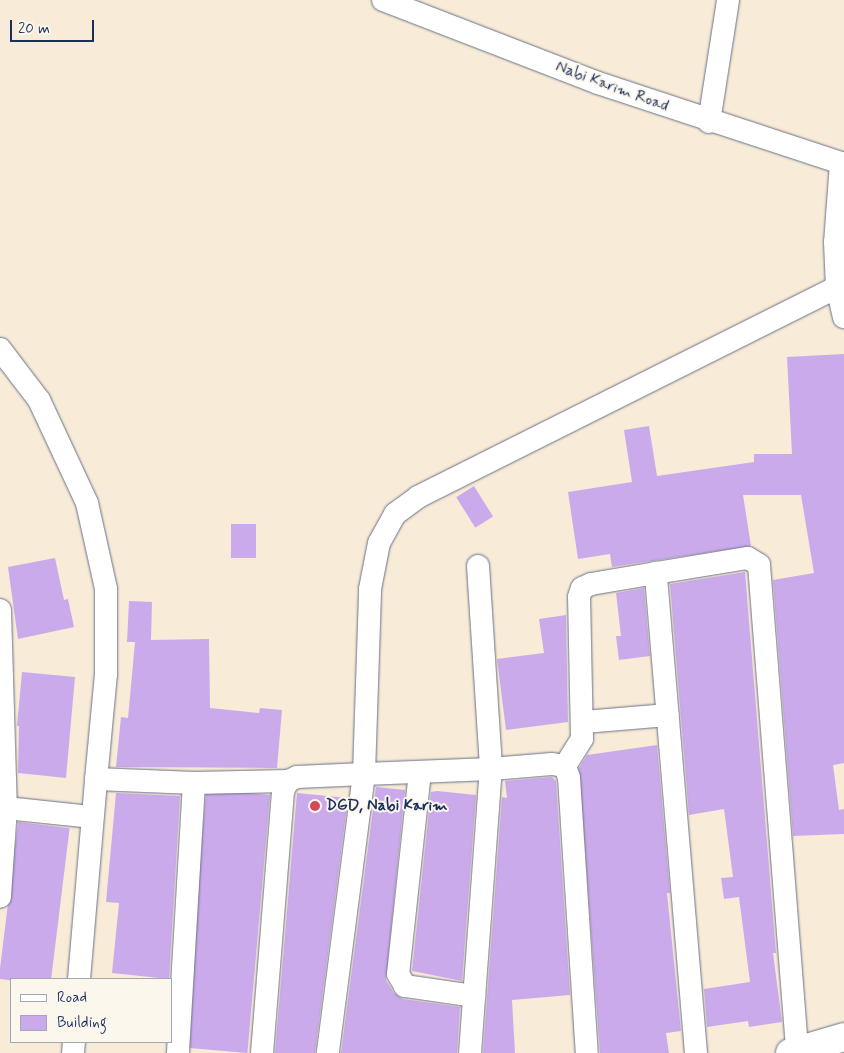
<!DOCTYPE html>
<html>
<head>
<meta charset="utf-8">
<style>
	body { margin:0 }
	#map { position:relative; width:844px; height:1053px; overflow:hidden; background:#f8ebd7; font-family:Mynerve,sans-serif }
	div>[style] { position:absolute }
	.building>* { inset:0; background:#cbaaeb; transform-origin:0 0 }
	.roads { filter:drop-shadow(0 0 1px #687188) drop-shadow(0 0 1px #687188) }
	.minor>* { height:22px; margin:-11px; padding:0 11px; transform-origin:11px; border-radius:11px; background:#fff }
	.tertiary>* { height:28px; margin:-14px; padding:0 14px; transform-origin:14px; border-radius:14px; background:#fff }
	.dots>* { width:14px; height:14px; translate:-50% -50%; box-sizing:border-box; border:2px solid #fbf7ec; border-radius:50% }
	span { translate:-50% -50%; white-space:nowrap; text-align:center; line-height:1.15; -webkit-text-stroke:4px #fbf7ec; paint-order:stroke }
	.street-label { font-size:16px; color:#1b2f5e }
	.poi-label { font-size:16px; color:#1b2f5e; font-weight:700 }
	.left { translate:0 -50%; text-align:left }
	.legend { position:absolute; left:10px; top:978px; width:162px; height:65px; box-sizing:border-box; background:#fbf7ec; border:1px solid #a1a7b3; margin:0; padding:6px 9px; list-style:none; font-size:15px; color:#1b2f5e }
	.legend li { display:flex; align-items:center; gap:10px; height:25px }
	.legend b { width:25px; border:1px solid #a1a7b3 }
	.scale { position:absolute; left:10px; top:20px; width:84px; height:22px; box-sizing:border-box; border:2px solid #1b2f5e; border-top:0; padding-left:6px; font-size:15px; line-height:18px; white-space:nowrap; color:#1b2f5e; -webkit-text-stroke:4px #fbf7ec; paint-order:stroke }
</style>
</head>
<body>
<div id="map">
	<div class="building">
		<i style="clip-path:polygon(844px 354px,844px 763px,833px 765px,839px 810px,844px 809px,844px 834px,793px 836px,773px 580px,814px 573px,801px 495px,743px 495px,751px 546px,612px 567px,610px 554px,578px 559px,568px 492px,632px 482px,624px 430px,649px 426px,657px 476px,754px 462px,754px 454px,792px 454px,787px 357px)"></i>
		<i style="left:474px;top:486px;width:36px;height:21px;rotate:58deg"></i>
		<i style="left:231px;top:524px;width:25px;height:34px"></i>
		<i style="clip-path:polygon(55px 558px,64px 600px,68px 599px,74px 627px,18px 639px,8px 567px)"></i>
		<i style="clip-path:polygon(745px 572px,776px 953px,773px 953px,782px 1022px,749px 1027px,748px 1021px,707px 1027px,704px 989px,750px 982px,739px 897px,724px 899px,721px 878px,733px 877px,724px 809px,689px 815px,670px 584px)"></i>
		<i style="clip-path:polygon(644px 588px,650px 656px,619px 660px,616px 636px,621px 636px,616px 593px)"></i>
		<i style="clip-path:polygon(129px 601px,152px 602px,151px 640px,209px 639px,210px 708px,259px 713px,260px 708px,282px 710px,277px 768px,116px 767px,121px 717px,128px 718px,135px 642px,127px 642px)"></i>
		<i style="clip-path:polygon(566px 615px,568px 722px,506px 730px,497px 659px,544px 653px,539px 619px)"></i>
		<i style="clip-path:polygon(22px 672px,75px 677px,66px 778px,18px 773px,19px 726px,17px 726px)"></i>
		<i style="clip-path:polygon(657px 745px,670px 893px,667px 893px,681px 1031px,666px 1033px,669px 1053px,600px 1053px,579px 768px,587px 755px)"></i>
		<i style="clip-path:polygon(552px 777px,556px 781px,570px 995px,512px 1000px,515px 1053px,483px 1053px,502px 797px,507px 798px,505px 781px)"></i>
		<i style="clip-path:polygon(376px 787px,405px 790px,386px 980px,394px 993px,403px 999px,460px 1007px,457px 1053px,341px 1053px)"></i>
		<i style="clip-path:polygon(437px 791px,476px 795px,462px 981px,412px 971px,431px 792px)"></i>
		<i style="clip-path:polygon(116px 793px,180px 796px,169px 979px,112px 973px,119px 903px,106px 902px)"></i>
		<i style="clip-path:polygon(297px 793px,348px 798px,315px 1053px,275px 1053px)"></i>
		<i style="left:270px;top:795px;width:259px;height:64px;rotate:95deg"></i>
		<i style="left:18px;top:822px;width:52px;height:158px;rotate:7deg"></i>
	</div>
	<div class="roads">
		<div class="minor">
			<i style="left:383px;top:0;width:230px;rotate:21.1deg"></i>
			<i style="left:598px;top:83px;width:259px;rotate:18.2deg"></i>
			<i style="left:709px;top:122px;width:123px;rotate:-81.1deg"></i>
			<i style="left:841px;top:163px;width:79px;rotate:94.3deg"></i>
			<i style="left:835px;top:242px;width:45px;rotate:87.5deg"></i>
			<i style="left:837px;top:287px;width:31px;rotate:77deg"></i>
			<i style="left:0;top:349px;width:64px;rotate:52.6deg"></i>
			<i style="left:39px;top:400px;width:114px;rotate:65deg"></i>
			<i style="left:87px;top:503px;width:88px;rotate:77.5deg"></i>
			<i style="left:106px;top:589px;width:85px;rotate:90deg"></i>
			<i style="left:106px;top:674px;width:105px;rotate:95.4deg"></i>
			<i style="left:478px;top:566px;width:203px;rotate:86.3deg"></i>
			<i style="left:491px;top:769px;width:127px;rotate:177.7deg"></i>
			<i style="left:364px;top:774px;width:185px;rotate:-88.1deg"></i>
			<i style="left:370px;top:589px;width:47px;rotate:-78.9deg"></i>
			<i style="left:379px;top:543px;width:33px;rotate:-61deg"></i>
			<i style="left:395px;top:514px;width:29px;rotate:-36deg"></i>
			<i style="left:418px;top:497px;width:469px;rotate:-26.6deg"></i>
			<i style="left:0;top:610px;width:198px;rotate:88.3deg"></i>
			<i style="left:6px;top:808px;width:89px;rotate:93.9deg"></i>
			<i style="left:584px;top:722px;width:84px;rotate:-4.8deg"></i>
			<i style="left:565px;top:766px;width:32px;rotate:-58deg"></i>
			<i style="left:582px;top:739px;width:142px;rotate:-91.2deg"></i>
			<i style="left:579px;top:597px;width:9px;rotate:-72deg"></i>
			<i style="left:582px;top:588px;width:10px;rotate:-24deg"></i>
			<i style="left:591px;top:584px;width:66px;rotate:-9.6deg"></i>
			<i style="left:420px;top:772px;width:203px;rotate:96.2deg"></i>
			<i style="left:398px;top:974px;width:14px;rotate:60deg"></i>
			<i style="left:405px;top:986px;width:70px;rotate:8.2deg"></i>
			<i style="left:194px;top:783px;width:94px;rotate:-1.2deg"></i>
			<i style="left:6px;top:808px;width:85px;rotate:6deg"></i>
			<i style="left:79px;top:979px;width:201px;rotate:-85.1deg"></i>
			<i style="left:96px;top:779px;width:98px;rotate:2.3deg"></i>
			<i style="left:194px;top:783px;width:270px;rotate:93.4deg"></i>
			<i style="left:73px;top:1053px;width:11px;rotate:-85deg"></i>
			<i style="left:262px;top:1053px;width:263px;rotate:-85.4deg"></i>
			<i style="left:283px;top:791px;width:11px;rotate:-63deg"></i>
			<i style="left:288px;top:781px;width:10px;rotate:-24deg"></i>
			<i style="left:297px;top:777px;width:67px;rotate:-2.6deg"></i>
			<i style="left:364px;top:774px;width:281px;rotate:97.4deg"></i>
			<i style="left:470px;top:1053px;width:285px;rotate:-85.8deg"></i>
			<i style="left:491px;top:769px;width:61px;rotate:-4.7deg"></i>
			<i style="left:552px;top:764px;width:13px;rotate:9deg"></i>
			<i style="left:565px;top:766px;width:13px;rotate:72deg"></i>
			<i style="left:569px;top:778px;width:276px;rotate:86.3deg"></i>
			<i style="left:696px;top:1053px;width:482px;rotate:-94.8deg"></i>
			<i style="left:656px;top:573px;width:93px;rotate:-9.3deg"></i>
			<i style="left:748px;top:558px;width:13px;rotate:32deg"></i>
			<i style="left:759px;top:565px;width:486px;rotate:85.5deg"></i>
		</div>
		<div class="tertiary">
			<i style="left:790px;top:1053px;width:56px;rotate:-16.5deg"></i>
		</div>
	</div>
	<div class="dots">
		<i style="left:315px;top:806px;background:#d1495b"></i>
	</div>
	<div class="street-label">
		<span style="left:612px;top:87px;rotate:20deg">Nabi Karim Road</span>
	</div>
	<div class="poi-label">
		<span class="left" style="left:326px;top:806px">DGD, Nabi Karim</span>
	</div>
	<ul class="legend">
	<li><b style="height:6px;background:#fff"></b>Road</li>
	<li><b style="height:14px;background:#cbaaeb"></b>Building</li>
	</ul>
	<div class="scale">20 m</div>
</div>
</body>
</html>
